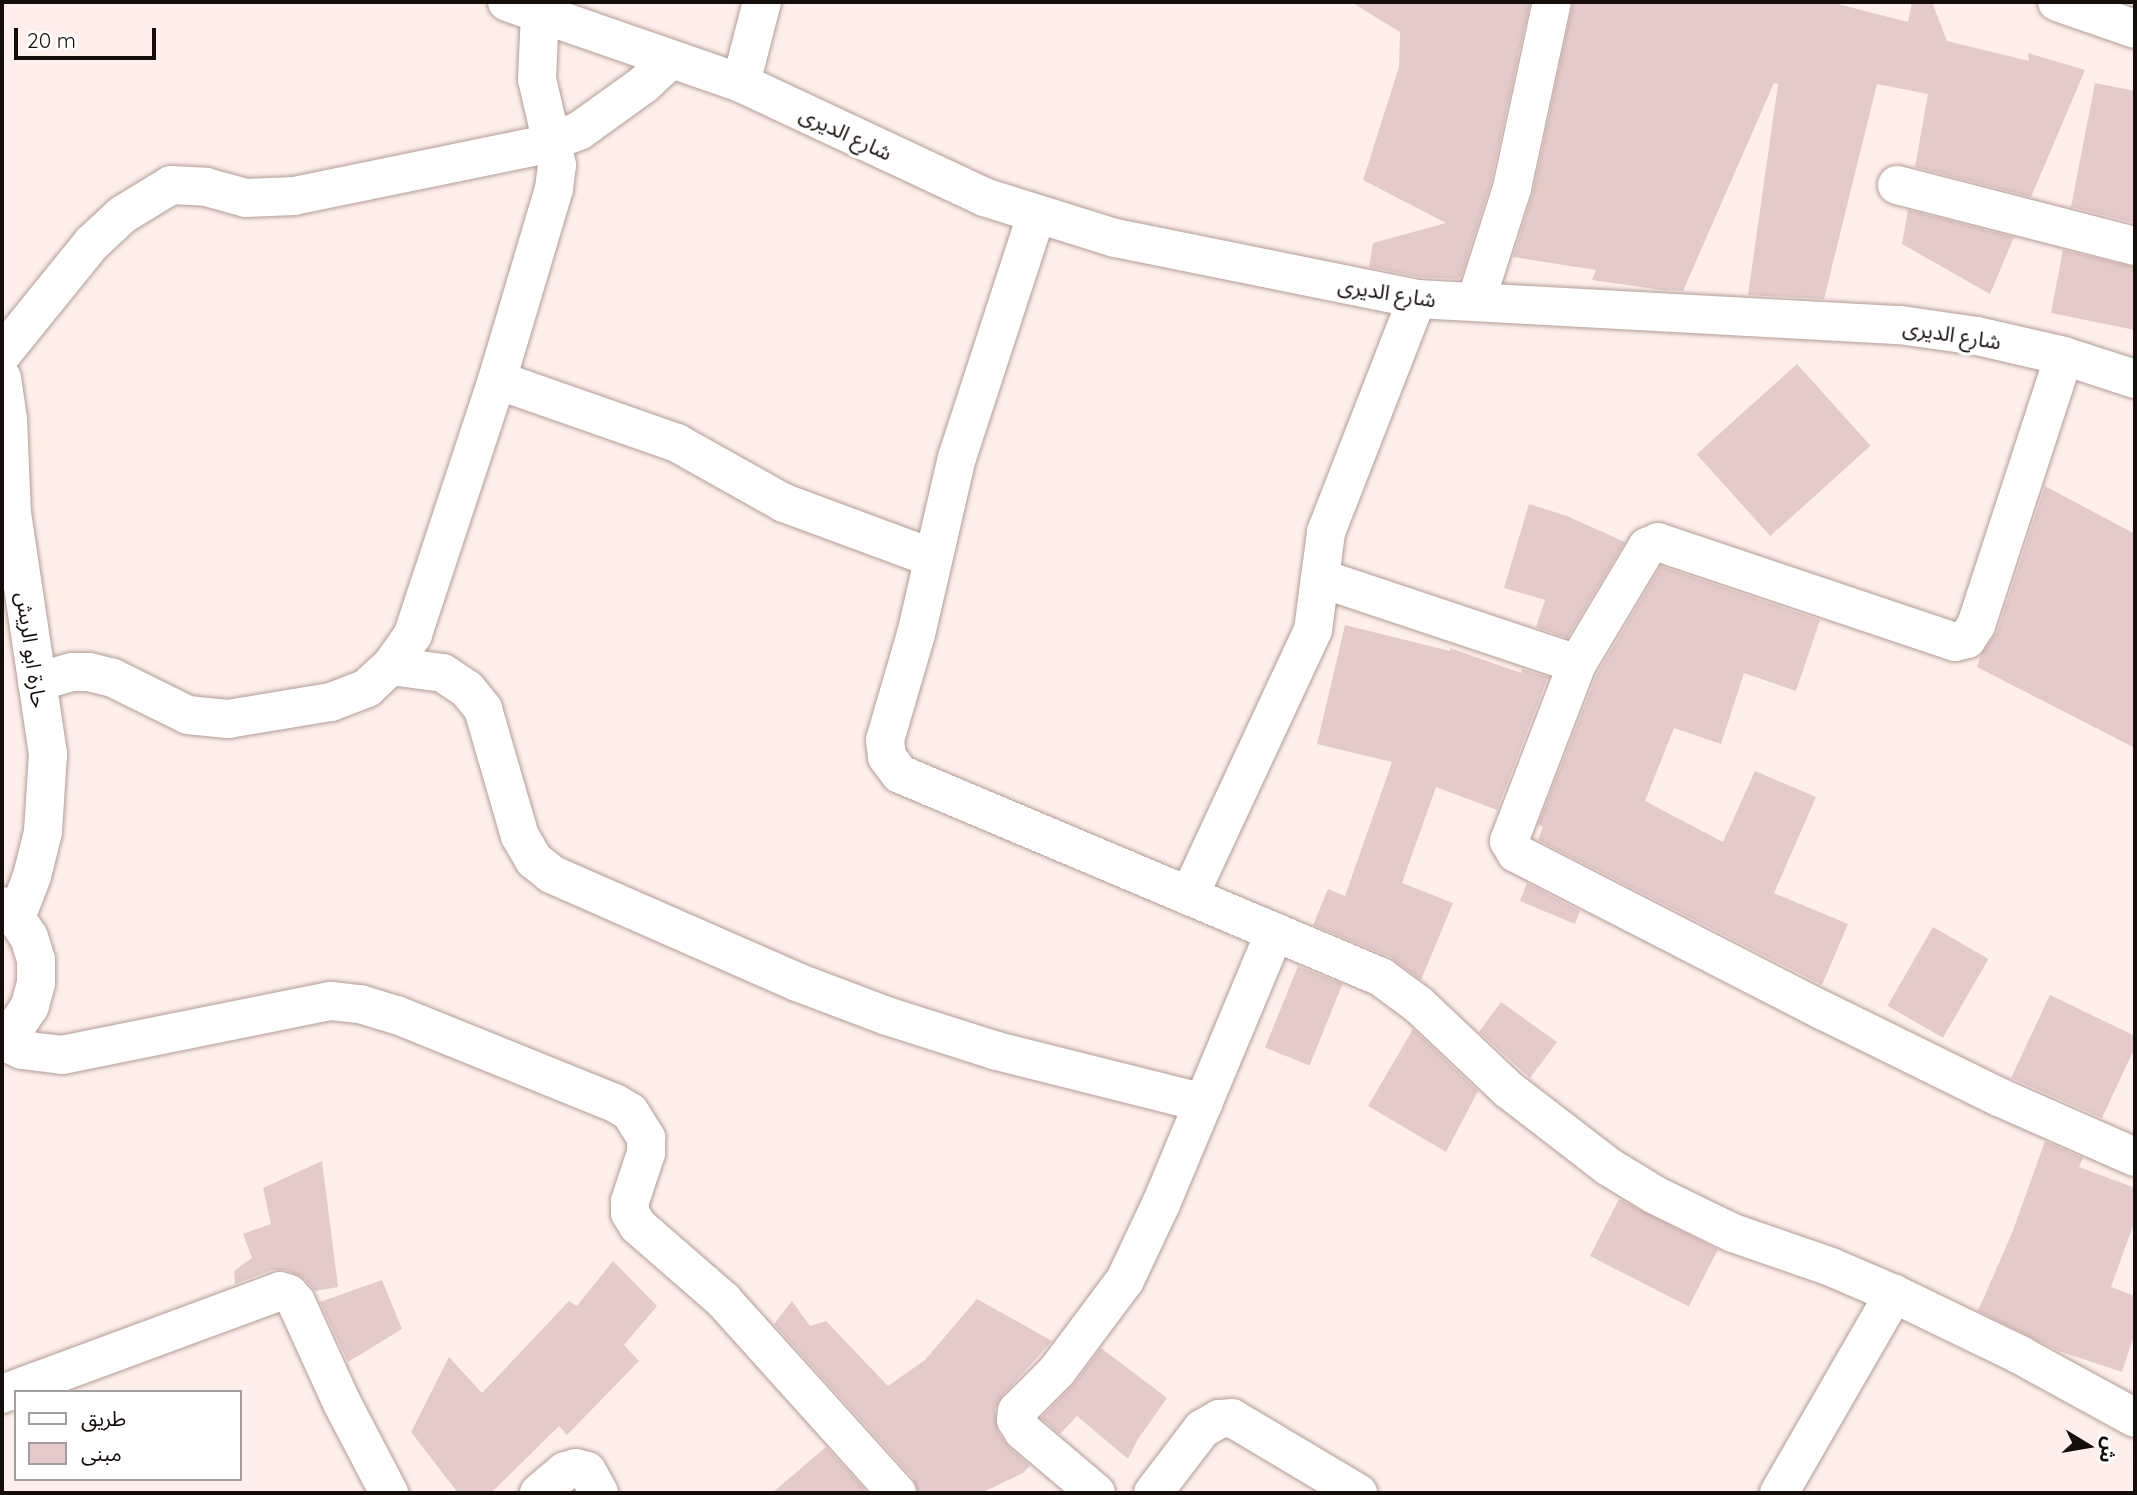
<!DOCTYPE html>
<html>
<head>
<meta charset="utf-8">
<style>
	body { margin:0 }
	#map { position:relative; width:2137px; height:1495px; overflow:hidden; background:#feefea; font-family:Quicksand,"Noto Sans Arabic",sans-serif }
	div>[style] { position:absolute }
	.building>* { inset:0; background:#e4cac8; transform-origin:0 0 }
	.roads { filter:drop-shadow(0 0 2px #b39c94) drop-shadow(0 0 2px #b39c94) }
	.minor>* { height:38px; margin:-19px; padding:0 19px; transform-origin:19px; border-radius:19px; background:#fff }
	span { translate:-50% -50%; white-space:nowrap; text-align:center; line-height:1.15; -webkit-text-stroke:7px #fff; paint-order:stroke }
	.street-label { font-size:21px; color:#150d0a }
	.frame { position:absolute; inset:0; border:4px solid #150d0a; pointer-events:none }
	.legend { position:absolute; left:14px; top:1390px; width:228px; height:91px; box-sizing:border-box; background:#fff; border:2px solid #a19e9d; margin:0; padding:9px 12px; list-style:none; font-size:21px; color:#150d0a }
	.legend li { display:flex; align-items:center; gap:14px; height:35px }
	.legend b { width:35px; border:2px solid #a19e9d }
	.north { position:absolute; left:2053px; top:1411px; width:70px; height:70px; -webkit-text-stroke:5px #fff; paint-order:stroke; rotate:101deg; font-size:19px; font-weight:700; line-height:28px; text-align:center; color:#150d0a }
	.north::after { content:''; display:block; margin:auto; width:24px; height:32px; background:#150d0a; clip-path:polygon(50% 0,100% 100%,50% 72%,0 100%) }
	.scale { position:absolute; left:14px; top:28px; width:142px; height:32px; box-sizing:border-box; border:4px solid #150d0a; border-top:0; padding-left:9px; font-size:21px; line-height:24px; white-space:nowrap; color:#150d0a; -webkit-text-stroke:5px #fff; paint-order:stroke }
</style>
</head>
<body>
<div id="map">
	<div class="building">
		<i style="clip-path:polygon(1351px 2px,1530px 2px,1491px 182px,1461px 277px,1457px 279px,1420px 277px,1369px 267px,1373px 243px,1446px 223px,1363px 180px,1399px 67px,1400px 32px)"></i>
		<i style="clip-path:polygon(1573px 2px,1830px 2px,1908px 22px,1912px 2px,1932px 2px,1947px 41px,2029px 61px,2028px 53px,2085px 70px,2031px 197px,1915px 167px,1928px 94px,1877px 84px,1824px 299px,1748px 295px,1778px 84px,1774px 83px,1683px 291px,1662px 290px,1592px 280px,1596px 270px,1513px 257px,1533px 193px)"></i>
		<i style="clip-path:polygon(2095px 83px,2135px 91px,2135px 223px,2071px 207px)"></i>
		<i style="clip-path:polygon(1908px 210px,2014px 237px,1990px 294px,1902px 244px)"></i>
		<i style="clip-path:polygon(2063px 250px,2135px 267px,2135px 330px,2051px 313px)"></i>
		<i style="left:1797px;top:364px;width:110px;height:135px;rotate:48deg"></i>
		<i style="clip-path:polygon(2045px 486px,2135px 534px,2135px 748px,1977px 667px,1981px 654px,1997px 632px)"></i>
		<i style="clip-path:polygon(1529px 504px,1567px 516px,1625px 542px,1567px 638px,1536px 627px,1545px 600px,1504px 588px)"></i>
		<i style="clip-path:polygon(1661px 566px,1820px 620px,1796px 691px,1744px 673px,1721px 744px,1674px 728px,1645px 801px,1723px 842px,1755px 771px,1816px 797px,1774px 893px,1848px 924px,1822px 985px,1538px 840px,1543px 827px,1538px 825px,1597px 674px)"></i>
		<i style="clip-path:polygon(1345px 625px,1450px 651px,1450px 648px,1521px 673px,1522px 669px,1548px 677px,1497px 810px,1436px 787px,1402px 883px,1453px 903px,1421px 980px,1390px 957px,1313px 925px,1328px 889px,1345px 896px,1392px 762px,1317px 744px)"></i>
		<i style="clip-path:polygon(1527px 883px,1580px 911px,1575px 924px,1520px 901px)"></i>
		<i style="left:1933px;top:927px;width:64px;height:91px;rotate:30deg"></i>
		<i style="left:1298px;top:966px;width:48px;height:88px;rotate:22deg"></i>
		<i style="clip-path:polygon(2050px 995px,2135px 1036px,2135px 1047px,2102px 1118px,2011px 1078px)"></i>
		<i style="clip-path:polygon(1501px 1002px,1557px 1042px,1530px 1078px,1479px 1032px)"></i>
		<i style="clip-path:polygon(1413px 1029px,1478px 1091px,1446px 1152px,1368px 1106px)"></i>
		<i style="clip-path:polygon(2045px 1141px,2083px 1158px,2079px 1167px,2135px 1188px,2135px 1220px,2111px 1287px,2135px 1296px,2135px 1332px,2122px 1372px,2059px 1351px,1978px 1311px,2012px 1233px)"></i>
		<i style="clip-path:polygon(322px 1161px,338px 1287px,315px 1291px,305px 1279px,286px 1270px,272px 1270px,235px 1284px,234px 1271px,252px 1258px,243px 1234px,271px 1224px,263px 1188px)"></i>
		<i style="left:1619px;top:1199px;width:111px;height:64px;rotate:27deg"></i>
		<i style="clip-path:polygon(613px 1261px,657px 1306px,624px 1345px,639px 1361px,567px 1435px,559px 1426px,491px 1493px,458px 1493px,411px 1432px,449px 1357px,482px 1393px,569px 1301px,577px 1306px)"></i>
		<i style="clip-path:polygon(382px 1280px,402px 1329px,348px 1362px,320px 1302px)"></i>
		<i style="clip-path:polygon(977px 1299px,1052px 1341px,1002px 1396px,995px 1409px,998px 1432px,1009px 1447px,1030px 1466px,1023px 1473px,981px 1493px,918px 1493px,913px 1478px,774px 1324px,792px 1301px,810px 1326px,826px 1321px,888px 1386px,925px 1360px)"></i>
		<i style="clip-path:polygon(1101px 1348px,1167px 1398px,1138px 1439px,1128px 1459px,1077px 1416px,1060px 1434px,1041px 1418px,1074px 1384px)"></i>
		<i style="clip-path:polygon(826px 1447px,868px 1493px,772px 1493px)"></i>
	</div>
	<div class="roads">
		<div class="minor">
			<i style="left:507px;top:2px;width:248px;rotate:19.1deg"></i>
			<i style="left:741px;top:83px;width:268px;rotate:25.1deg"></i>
			<i style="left:984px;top:197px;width:137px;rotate:17.4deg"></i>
			<i style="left:1115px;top:238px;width:308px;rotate:11.4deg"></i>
			<i style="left:1417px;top:299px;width:484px;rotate:3.1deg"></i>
			<i style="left:1900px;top:325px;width:78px;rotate:8.1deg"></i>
			<i style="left:1977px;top:336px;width:89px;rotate:12.9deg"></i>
			<i style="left:2064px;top:356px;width:75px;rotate:17.9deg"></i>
			<i style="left:2057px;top:2px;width:83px;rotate:19.1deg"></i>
			<i style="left:741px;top:83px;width:84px;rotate:-75.5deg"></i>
			<i style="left:1897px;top:185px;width:246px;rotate:14.4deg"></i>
			<i style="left:1036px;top:216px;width:254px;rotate:108.1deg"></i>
			<i style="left:957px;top:457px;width:182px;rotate:103deg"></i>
			<i style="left:916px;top:634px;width:110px;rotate:106.3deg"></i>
			<i style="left:885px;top:740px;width:17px;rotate:83deg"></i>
			<i style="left:887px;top:757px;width:21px;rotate:53deg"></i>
			<i style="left:900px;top:774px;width:522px;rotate:22.88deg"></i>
			<i style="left:1381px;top:977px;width:47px;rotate:36.4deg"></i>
			<i style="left:1419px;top:1005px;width:124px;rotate:43.4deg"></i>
			<i style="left:1509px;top:1090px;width:126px;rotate:37.6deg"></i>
			<i style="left:1609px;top:1167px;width:54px;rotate:31.3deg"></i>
			<i style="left:1655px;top:1195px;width:87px;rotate:26deg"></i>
			<i style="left:1733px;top:1233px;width:104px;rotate:19.1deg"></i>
			<i style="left:1831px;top:1267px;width:69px;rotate:23.2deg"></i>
			<i style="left:1894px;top:1294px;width:140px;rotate:25.8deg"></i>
			<i style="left:2020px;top:1355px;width:131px;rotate:28.7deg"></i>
			<i style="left:1476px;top:301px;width:119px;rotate:-72.3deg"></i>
			<i style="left:1512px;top:188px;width:190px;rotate:-77.9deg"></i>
			<i style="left:2px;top:354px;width:143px;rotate:-51deg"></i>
			<i style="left:92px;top:243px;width:41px;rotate:-43deg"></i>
			<i style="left:122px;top:215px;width:57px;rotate:-31.5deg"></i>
			<i style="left:171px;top:185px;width:35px;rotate:3deg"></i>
			<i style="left:206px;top:187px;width:41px;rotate:15.4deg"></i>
			<i style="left:246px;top:198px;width:48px;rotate:-2.4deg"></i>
			<i style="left:294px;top:196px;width:253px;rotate:-11.6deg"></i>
			<i style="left:542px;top:145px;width:40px;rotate:-21deg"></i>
			<i style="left:579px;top:131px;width:79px;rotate:-35.7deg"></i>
			<i style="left:643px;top:85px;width:38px;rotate:-43deg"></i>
			<i style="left:2064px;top:356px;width:283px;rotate:108.1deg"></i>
			<i style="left:1976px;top:625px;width:17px;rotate:123deg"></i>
			<i style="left:1967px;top:639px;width:12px;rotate:166deg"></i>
			<i style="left:1955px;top:642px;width:313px;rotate:-161.4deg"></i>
			<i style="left:1658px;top:542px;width:12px;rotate:156deg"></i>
			<i style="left:1647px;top:547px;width:136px;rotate:120.9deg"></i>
			<i style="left:1577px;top:664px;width:190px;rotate:111deg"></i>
			<i style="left:1509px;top:841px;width:14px;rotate:60deg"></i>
			<i style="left:1516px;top:853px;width:344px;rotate:27.2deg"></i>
			<i style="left:1822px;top:1010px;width:197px;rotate:26.2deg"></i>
			<i style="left:1999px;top:1097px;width:149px;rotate:23.8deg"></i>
			<i style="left:2px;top:378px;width:41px;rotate:81.7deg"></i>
			<i style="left:8px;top:419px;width:94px;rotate:87.6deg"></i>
			<i style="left:12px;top:513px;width:244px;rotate:81.5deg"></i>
			<i style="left:48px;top:754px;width:78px;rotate:93.7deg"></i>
			<i style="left:43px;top:832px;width:45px;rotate:104deg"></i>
			<i style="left:32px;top:876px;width:45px;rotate:110.9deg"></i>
			<i style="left:497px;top:380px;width:191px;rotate:19.3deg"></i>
			<i style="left:677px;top:443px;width:123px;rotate:29.3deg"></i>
			<i style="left:784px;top:503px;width:159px;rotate:20.3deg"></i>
			<i style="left:1320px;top:578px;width:271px;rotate:18.5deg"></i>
			<i style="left:391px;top:666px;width:52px;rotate:7.7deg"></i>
			<i style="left:443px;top:673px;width:29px;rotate:34deg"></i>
			<i style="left:467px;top:689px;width:26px;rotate:51deg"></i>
			<i style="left:483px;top:709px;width:132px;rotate:73.8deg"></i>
			<i style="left:520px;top:836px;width:28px;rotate:60deg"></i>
			<i style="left:534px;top:860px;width:22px;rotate:39deg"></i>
			<i style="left:551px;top:874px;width:269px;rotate:23.7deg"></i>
			<i style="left:797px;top:982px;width:96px;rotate:20.7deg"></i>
			<i style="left:887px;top:1016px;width:115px;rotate:17.7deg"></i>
			<i style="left:997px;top:1051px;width:213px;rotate:14.1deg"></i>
			<i style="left:37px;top:682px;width:37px;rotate:-16deg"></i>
			<i style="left:73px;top:672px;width:16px"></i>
			<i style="left:89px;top:672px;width:25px;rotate:14deg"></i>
			<i style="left:113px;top:678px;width:84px;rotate:26.3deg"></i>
			<i style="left:188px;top:715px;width:40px;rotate:5.7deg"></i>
			<i style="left:228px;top:719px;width:104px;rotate:-9.4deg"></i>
			<i style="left:331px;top:702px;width:39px;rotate:-21deg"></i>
			<i style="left:367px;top:688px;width:33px;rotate:-43deg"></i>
			<i style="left:391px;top:666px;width:39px;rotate:-55deg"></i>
			<i style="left:413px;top:634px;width:268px;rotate:-71.7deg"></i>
			<i style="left:497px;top:380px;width:199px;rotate:-73.4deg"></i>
			<i style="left:554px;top:189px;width:24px;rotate:-83deg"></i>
			<i style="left:557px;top:165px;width:88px;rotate:-103.1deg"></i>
			<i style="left:537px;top:79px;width:66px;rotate:-87.4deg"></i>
			<i style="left:1189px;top:896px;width:293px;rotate:-65deg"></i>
			<i style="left:1313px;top:630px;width:99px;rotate:-82.4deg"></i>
			<i style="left:1326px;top:532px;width:250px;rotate:-68.7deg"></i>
			<i style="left:2px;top:906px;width:18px;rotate:41deg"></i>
			<i style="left:16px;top:918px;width:23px;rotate:56deg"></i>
			<i style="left:29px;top:937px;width:24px;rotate:73deg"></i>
			<i style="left:36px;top:960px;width:23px;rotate:90deg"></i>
			<i style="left:36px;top:983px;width:24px;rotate:105deg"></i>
			<i style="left:30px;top:1006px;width:23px;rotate:124deg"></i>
			<i style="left:17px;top:1025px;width:21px;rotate:137deg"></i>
			<i style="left:2px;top:1041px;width:22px;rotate:24deg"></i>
			<i style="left:22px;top:1050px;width:40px;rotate:7.1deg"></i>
			<i style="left:62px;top:1055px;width:274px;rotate:-11.4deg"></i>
			<i style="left:331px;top:1001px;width:29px;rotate:6deg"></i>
			<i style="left:360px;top:1004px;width:39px;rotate:17deg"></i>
			<i style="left:397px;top:1015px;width:235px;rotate:22deg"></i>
			<i style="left:615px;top:1103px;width:17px;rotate:31deg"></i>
			<i style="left:630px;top:1112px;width:31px;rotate:58deg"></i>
			<i style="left:646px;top:1138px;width:15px;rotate:90deg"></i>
			<i style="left:646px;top:1153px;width:51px;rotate:108.4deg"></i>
			<i style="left:630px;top:1201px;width:12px;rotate:90deg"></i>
			<i style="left:630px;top:1213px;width:15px;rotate:58deg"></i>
			<i style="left:638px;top:1226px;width:113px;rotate:41deg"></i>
			<i style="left:723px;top:1300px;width:260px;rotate:48deg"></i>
			<i style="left:2px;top:1394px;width:296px;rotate:-20.3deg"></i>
			<i style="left:280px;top:1291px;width:9px;rotate:18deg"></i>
			<i style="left:289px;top:1294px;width:11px;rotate:49deg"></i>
			<i style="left:296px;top:1302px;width:111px;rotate:65.5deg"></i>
			<i style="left:342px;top:1403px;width:102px;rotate:62.4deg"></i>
			<i style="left:539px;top:1493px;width:34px;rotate:-40deg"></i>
			<i style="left:565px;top:1471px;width:11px;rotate:-15deg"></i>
			<i style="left:576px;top:1468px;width:11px;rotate:15deg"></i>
			<i style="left:587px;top:1471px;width:25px;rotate:61deg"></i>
			<i style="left:1096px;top:1493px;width:96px;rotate:-139.7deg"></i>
			<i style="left:1023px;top:1431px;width:13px;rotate:-122deg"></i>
			<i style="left:1016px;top:1420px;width:9px;rotate:-84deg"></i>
			<i style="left:1017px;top:1411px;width:57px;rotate:-45deg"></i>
			<i style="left:1057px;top:1371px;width:114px;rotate:-53.2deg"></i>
			<i style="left:1125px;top:1280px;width:84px;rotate:-64.7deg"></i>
			<i style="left:1161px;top:1204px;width:295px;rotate:-67.3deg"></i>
			<i style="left:1153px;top:1493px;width:81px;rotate:-52.6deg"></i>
			<i style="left:1202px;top:1429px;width:20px;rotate:-30deg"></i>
			<i style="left:1219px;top:1419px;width:13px;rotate:-4deg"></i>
			<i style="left:1232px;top:1418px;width:147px;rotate:30.8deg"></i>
			<i style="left:1779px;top:1493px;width:230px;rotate:-60deg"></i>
		</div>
	</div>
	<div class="street-label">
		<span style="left:846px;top:133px;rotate:25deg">شارع الديرى</span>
		<span style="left:1387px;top:292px;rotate:9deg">شارع الديرى</span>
		<span style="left:1952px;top:334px;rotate:9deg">شارع الديرى</span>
		<span style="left:32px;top:650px;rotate:82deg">حارة ابو الريش</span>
	</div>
	<div class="frame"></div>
	<ul class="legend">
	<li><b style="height:9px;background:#fff"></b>طريق</li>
	<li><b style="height:19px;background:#e4cac8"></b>مبنى</li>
	</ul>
	<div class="north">ش</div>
	<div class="scale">20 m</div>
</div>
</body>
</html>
